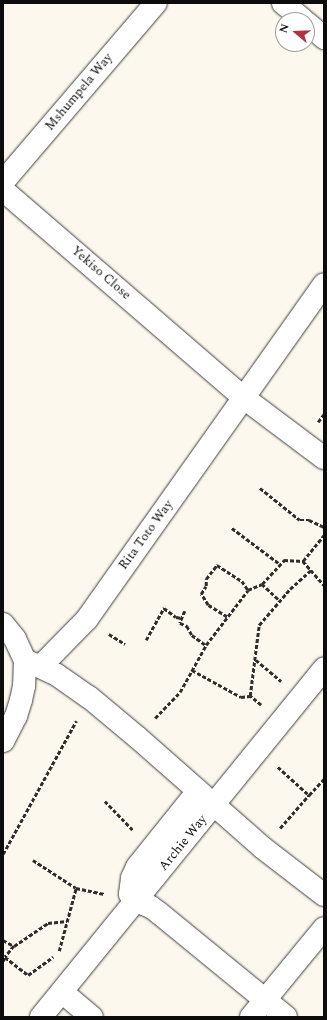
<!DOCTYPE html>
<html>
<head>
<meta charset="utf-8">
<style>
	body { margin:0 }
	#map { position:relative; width:327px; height:1020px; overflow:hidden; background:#fdf8ed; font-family:Spectral,serif }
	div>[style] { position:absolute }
	.path>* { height:2.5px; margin-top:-1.25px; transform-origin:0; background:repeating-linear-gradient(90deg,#2e2e2e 0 4px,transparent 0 6px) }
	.roads { filter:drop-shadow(0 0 1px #3f3f3f) drop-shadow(0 0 1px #3f3f3f) }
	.minor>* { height:22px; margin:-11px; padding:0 11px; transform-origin:11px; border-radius:11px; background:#fff }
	span { translate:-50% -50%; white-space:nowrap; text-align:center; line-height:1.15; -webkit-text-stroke:4px #fff; paint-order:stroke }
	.street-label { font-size:13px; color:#0c0c0c }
	.frame { position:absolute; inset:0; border:4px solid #0c0c0c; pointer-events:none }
	.north { position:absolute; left:275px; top:12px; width:40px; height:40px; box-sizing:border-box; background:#fff; border:1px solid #9e9e9e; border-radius:50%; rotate:289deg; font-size:11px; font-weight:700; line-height:16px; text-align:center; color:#0c0c0c }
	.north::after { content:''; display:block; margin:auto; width:14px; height:18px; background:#ad3345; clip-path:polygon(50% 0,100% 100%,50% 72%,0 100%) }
</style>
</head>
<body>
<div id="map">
	<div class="path">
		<i style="left:318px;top:422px;width:10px;rotate:-53deg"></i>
		<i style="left:260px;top:488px;width:51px;rotate:38.7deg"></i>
		<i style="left:300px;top:520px;width:9px"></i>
		<i style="left:309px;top:520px;width:17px;rotate:25deg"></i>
		<i style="left:232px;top:528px;width:60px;rotate:36.9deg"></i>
		<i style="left:303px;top:561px;width:32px;rotate:49deg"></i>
		<i style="left:262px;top:584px;width:25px;rotate:43deg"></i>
		<i style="left:185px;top:611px;width:13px;rotate:113deg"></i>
		<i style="left:180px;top:623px;width:8px;rotate:23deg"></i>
		<i style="left:187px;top:626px;width:10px;rotate:61deg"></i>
		<i style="left:192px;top:635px;width:17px;rotate:36deg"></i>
		<i style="left:227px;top:617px;width:22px;rotate:-148deg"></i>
		<i style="left:208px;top:605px;width:13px;rotate:-122deg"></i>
		<i style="left:201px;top:594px;width:9px;rotate:-58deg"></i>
		<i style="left:206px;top:586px;width:7px;rotate:-90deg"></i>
		<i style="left:206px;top:579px;width:18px;rotate:-52deg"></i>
		<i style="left:217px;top:565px;width:30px;rotate:33deg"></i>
		<i style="left:242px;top:581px;width:11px;rotate:56deg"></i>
		<i style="left:109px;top:634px;width:19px;rotate:32deg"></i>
		<i style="left:146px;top:640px;width:37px;rotate:-61deg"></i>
		<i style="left:164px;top:608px;width:15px;rotate:37deg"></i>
		<i style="left:176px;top:617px;width:6px;rotate:9deg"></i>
		<i style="left:256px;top:660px;width:33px;rotate:40deg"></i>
		<i style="left:192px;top:670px;width:56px;rotate:28.9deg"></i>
		<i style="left:241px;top:697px;width:9px;rotate:-6deg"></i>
		<i style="left:261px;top:705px;width:14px;rotate:-141deg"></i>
		<i style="left:250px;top:696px;width:72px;rotate:-82.8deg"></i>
		<i style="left:259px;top:625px;width:48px;rotate:-49.3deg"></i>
		<i style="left:290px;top:589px;width:28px;rotate:-42deg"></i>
		<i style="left:155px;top:718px;width:36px;rotate:-46deg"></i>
		<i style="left:180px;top:692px;width:54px;rotate:-61deg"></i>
		<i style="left:206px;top:645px;width:69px;rotate:-52.6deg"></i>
		<i style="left:248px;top:590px;width:15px;rotate:-23deg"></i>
		<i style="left:262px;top:584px;width:33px;rotate:-47deg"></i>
		<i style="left:284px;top:560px;width:19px;rotate:3deg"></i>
		<i style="left:303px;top:561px;width:33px;rotate:-51deg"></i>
		<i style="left:278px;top:767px;width:42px;rotate:42.1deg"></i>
		<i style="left:309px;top:795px;width:22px;rotate:-47deg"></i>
		<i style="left:105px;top:801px;width:40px;rotate:46deg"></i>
		<i style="left:280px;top:828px;width:44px;rotate:-48.7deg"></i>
		<i style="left:3px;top:854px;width:152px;rotate:-61.2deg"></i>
		<i style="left:33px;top:860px;width:51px;rotate:33.1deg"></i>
		<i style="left:3px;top:940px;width:13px;rotate:29deg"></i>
		<i style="left:14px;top:946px;width:14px;rotate:129deg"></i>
		<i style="left:5px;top:957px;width:29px;rotate:38deg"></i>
		<i style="left:28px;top:975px;width:31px;rotate:-36deg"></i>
		<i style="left:14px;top:946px;width:41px;rotate:-34.1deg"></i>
		<i style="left:48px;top:923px;width:19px;rotate:-6deg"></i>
		<i style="left:59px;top:951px;width:65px;rotate:-74.9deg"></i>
		<i style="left:76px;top:888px;width:29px;rotate:12deg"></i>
		<i style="left:3px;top:961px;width:4px;rotate:-63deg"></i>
	</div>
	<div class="roads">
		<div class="minor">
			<i style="left:283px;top:3px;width:26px;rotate:40deg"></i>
			<i style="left:307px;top:23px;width:23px;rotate:41deg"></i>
			<i style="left:3px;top:182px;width:235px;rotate:-49.5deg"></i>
			<i style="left:3px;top:190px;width:318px;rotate:40.8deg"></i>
			<i style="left:244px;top:398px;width:100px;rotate:36.9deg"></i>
			<i style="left:3px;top:624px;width:19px;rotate:51deg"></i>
			<i style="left:15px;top:639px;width:23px;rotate:65deg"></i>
			<i style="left:25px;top:660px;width:26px;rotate:92deg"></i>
			<i style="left:24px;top:686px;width:14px;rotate:102deg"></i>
			<i style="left:21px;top:700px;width:17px;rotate:107deg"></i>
			<i style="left:16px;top:716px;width:28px;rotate:117deg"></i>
			<i style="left:25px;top:660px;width:35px;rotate:25deg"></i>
			<i style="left:57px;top:675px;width:39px;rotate:35deg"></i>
			<i style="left:89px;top:697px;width:62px;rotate:39.8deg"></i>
			<i style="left:137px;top:737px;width:168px;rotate:41.4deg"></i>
			<i style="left:263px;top:848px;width:77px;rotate:37.6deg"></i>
			<i style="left:41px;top:666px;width:66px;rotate:-45.6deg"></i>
			<i style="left:87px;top:619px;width:410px;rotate:-54.7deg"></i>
			<i style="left:198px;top:791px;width:97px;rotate:128.8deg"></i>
			<i style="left:137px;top:867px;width:12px;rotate:114deg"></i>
			<i style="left:132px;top:878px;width:16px;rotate:97deg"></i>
			<i style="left:130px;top:894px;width:9px;rotate:49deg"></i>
			<i style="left:136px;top:901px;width:16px;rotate:22deg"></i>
			<i style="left:151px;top:907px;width:10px;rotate:37deg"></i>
			<i style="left:159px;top:913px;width:164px;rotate:39.3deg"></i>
			<i style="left:62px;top:992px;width:39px;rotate:40deg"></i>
			<i style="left:41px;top:1017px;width:449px;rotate:-50.9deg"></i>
			<i style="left:251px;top:1017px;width:115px;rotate:-50.6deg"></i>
		</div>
	</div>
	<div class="street-label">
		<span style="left:79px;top:92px;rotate:-50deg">Mshumpela Way</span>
		<span style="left:101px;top:273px;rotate:41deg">Yekiso Close</span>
		<span style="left:146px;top:535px;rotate:-54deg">Rita Toto Way</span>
		<span style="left:183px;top:843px;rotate:-51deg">Archie Way</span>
	</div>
	<div class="frame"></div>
	<div class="north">N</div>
</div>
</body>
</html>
